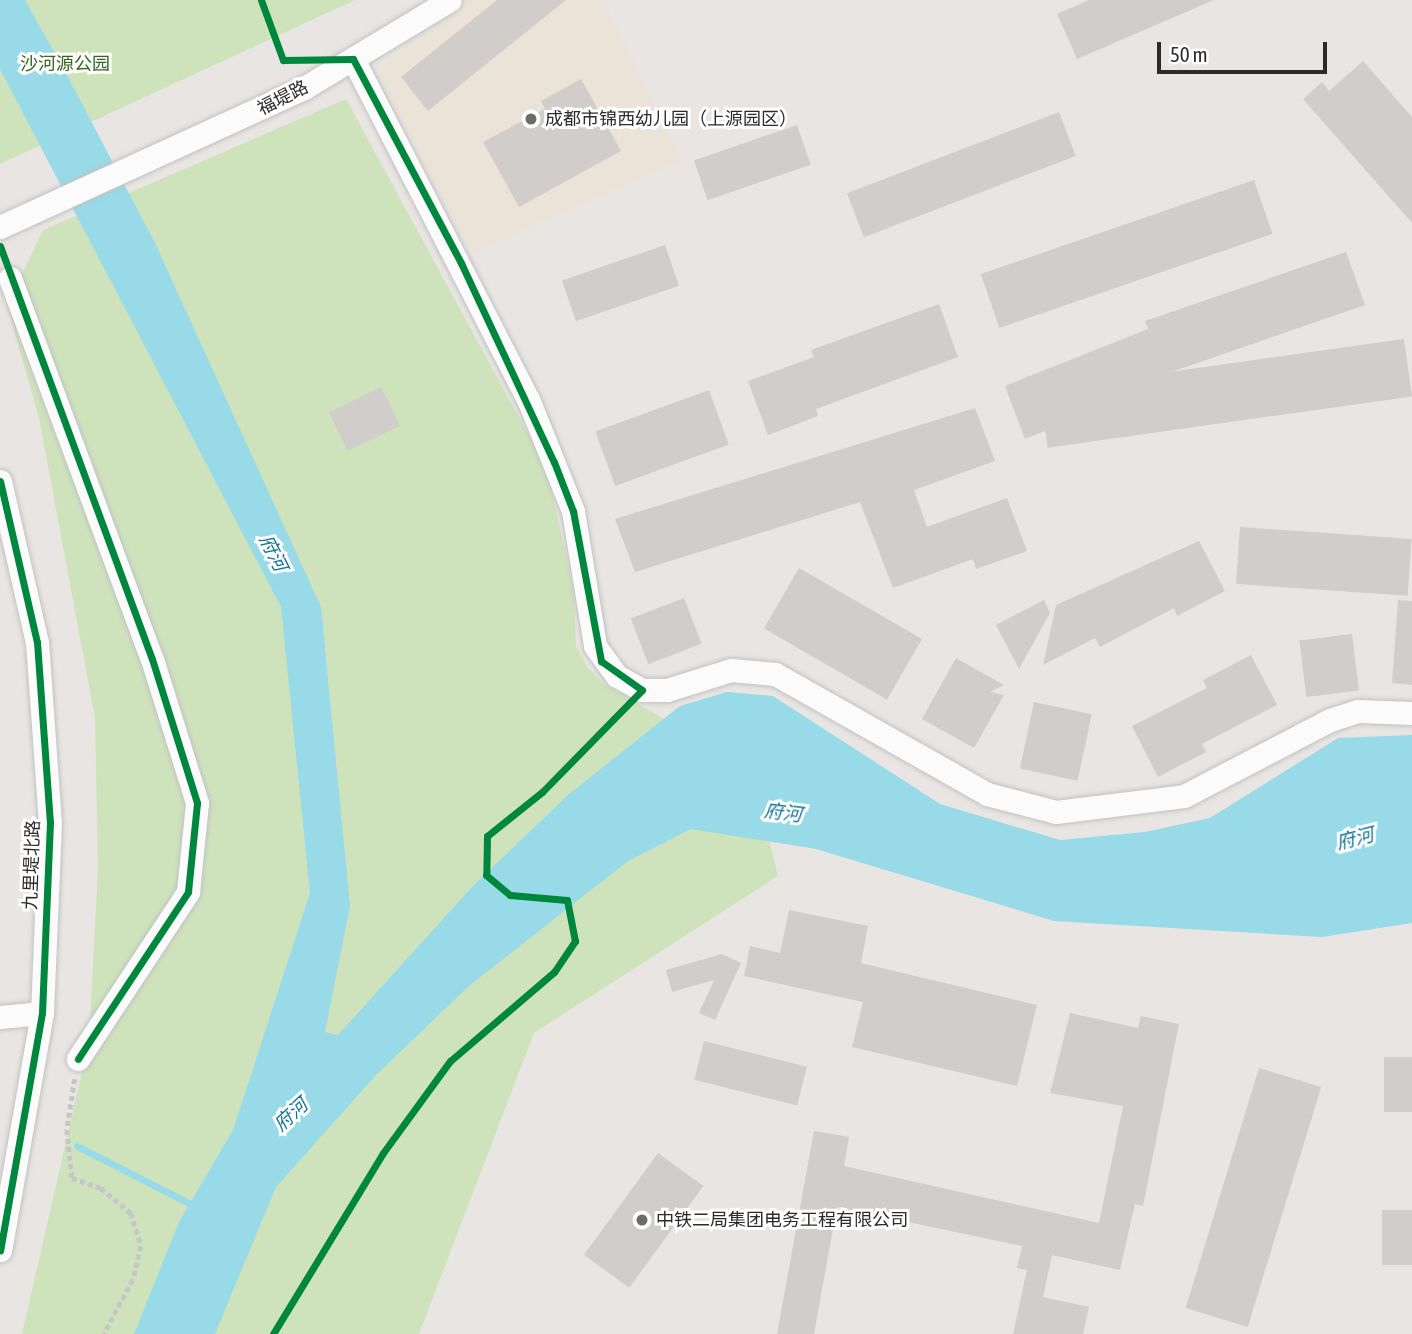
<!DOCTYPE html>
<html>
<head>
<meta charset="utf-8">
<style>
	body { margin:0 }
	#map { position:relative; width:1412px; height:1334px; overflow:hidden; background:#e8e5e2; font-family:"Asap Condensed","Noto Sans SC",sans-serif }
	div>[style] { position:absolute }
	.education>* { inset:0; background:#ebe3d7 }
	.green>* { inset:0; background:#cee3bc }
	.water>* { inset:0; background:#98dae8 }
	.stream>* { height:7px; margin:-3.5px; padding:0 3.5px; transform-origin:3.5px; border-radius:3.5px; background:#98dae8 }
	.building>* { inset:0; background:#d0cdcb; transform-origin:0 0 }
	.path>* { height:4.5px; margin-top:-2.25px; transform-origin:0; background:repeating-linear-gradient(90deg,#c6c6c6 0 5px,transparent 0 8.5px) }
	.roads { filter:drop-shadow(0 0 2px #c2c2c2) drop-shadow(0 0 2px #c2c2c2) }
	.minor>* { height:23px; margin:-11.5px; padding:0 11.5px; transform-origin:11.5px; border-radius:11.5px; background:#fcfbfb }
	.cycleway>* { height:7px; margin:-3.5px; padding:0 3.5px; transform-origin:3.5px; border-radius:3.5px; background:#00873e }
	.dots>* { width:19px; height:19px; translate:-50% -50%; box-sizing:border-box; border:4px solid #fff; border-radius:50% }
	span { translate:-50% -50%; white-space:nowrap; text-align:center; line-height:1.15; -webkit-text-stroke:6px #fff; paint-order:stroke }
	.park-label { font-size:18px; color:#32671d }
	.street-label { font-size:18px; color:#2b2b2b }
	.poi-label { font-size:18px; color:#2b2b2b }
	.left { translate:0 -50%; text-align:left }
	.water-label { font-size:19px; color:#127598; font-style:italic }
	.scale { position:absolute; left:1157px; top:42px; width:170px; height:32px; box-sizing:border-box; border:4px solid #2b2b2b; border-top:0; padding-left:9px; font-size:21px; line-height:24px; white-space:nowrap; color:#2b2b2b; -webkit-text-stroke:5px #fff; paint-order:stroke }
</style>
</head>
<body>
<div id="map">
	<div class="education">
		<i style="clip-path:polygon(465px 0,603px 0,681px 160px,472px 252px,379px 79px,383px 65px)"></i>
	</div>
	<div class="green">
		<i style="clip-path:polygon(0 0,355px 0,0 164px)"></i>
		<i style="clip-path:polygon(346px 99px,547px 469px,574px 593px,576px 646px,587px 667px,604px 684px,752px 770px,778px 876px,534px 1033px,419px 1334px,22px 1334px,89px 1041px,98px 869px,95px 718px,39px 418px,7px 306px,43px 230px)"></i>
	</div>
	<div class="water">
		<i style="clip-path:polygon(0 0,25px 0,68px 77px,155px 243px,321px 607px,350px 906px,325px 1032px,338px 1035px,472px 887px,568px 795px,680px 706px,727px 692px,773px 696px,940px 804px,1060px 840px,1145px 832px,1210px 818px,1338px 738px,1412px 735px,1412px 923px,1322px 937px,1054px 921px,816px 849px,691px 829px,628px 861px,469px 986px,376px 1075px,276px 1187px,215px 1334px,134px 1334px,179px 1222px,233px 1130px,310px 893px,281px 607px,0 69px)"></i>
	</div>
	<div class="stream">
		<i style="left:77px;top:1146px;width:136px;rotate:27.1deg"></i>
	</div>
	<div class="building">
		<i style="clip-path:polygon(497px 0,566px 0,428px 111px,401px 77px)"></i>
		<i style="clip-path:polygon(1089px 0,1214px 0,1077px 59px,1057px 14px)"></i>
		<i style="clip-path:polygon(1363px 61px,1412px 117px,1412px 223px,1303px 99px,1322px 82px,1329px 91px)"></i>
		<i style="clip-path:polygon(581px 79px,621px 151px,519px 207px,483px 142px,545px 109px,541px 101px)"></i>
		<i style="left:1059px;top:112px;width:47px;height:227px;rotate:69deg"></i>
		<i style="left:797px;top:125px;width:42px;height:109px;rotate:71deg"></i>
		<i style="left:1254px;top:180px;width:57px;height:289px;rotate:71deg"></i>
		<i style="left:665px;top:245px;width:43px;height:109px;rotate:71deg"></i>
		<i style="clip-path:polygon(1346px 252px,1365px 305px,1145px 381px,1148px 389px,1025px 439px,1005px 386px,1148px 329px,1145px 321px)"></i>
		<i style="clip-path:polygon(939px 304px,958px 357px,816px 409px,818px 416px,768px 435px,748px 381px,814px 357px,811px 350px)"></i>
		<i style="left:1404px;top:339px;width:58px;height:368px;rotate:82deg"></i>
		<i style="left:381px;top:387px;width:43px;height:58px;rotate:64deg"></i>
		<i style="left:709px;top:390px;width:58px;height:121px;rotate:70deg"></i>
		<i style="clip-path:polygon(975px 408px,995px 461px,914px 490px,927px 527px,1007px 498px,1027px 551px,976px 569px,973px 559px,893px 588px,860px 502px,635px 572px,615px 519px)"></i>
		<i style="left:1240px;top:527px;width:172px;height:57px;rotate:4deg"></i>
		<i style="clip-path:polygon(1199px 541px,1225px 591px,1177px 616px,1174px 608px,1100px 647px,1095px 638px,1043px 665px,1056px 605px)"></i>
		<i style="left:799px;top:568px;width:142px;height:70px;rotate:30deg"></i>
		<i style="left:684px;top:598px;width:49px;height:57px;rotate:69deg"></i>
		<i style="clip-path:polygon(1044px 600px,1050px 613px,1019px 669px,996px 625px)"></i>
		<i style="clip-path:polygon(1398px 600px,1412px 601px,1412px 685px,1392px 683px)"></i>
		<i style="left:1352px;top:634px;width:57px;height:53px;rotate:83deg"></i>
		<i style="clip-path:polygon(1251px 655px,1277px 705px,1202px 744px,1206px 752px,1158px 777px,1132px 726px,1207px 688px,1203px 680px)"></i>
		<i style="clip-path:polygon(956px 658px,1004px 685px,990px 692px,1004px 695px,974px 748px,922px 719px)"></i>
		<i style="left:1034px;top:702px;width:59px;height:68px;rotate:12deg"></i>
		<i style="clip-path:polygon(789px 910px,868px 926px,861px 963px,1037px 1005px,1017px 1086px,852px 1047px,863px 1002px,744px 976px,750px 946px,780px 953px)"></i>
		<i style="clip-path:polygon(722px 954px,741px 963px,715px 1020px,699px 1013px,714px 980px,672px 992px,666px 970px)"></i>
		<i style="clip-path:polygon(1070px 1013px,1138px 1028px,1141px 1016px,1179px 1024px,1143px 1206px,1135px 1204px,1120px 1270px,1052px 1255px,1043px 1297px,1089px 1307px,1083px 1334px,1013px 1334px,1027px 1270px,1017px 1268px,1022px 1246px,837px 1207px,814px 1334px,777px 1334px,814px 1131px,849px 1137px,844px 1166px,1099px 1223px,1123px 1106px,1050px 1093px)"></i>
		<i style="left:704px;top:1041px;width:106px;height:40px;rotate:14deg"></i>
		<i style="left:1412px;top:1057px;width:55px;height:28px;rotate:90deg"></i>
		<i style="left:1259px;top:1068px;width:65px;height:251px;rotate:17deg"></i>
		<i style="left:658px;top:1153px;width:56px;height:126px;rotate:36deg"></i>
		<i style="left:1412px;top:1210px;width:55px;height:30px;rotate:90deg"></i>
	</div>
	<div class="path">
		<i style="left:75px;top:1079px;width:52px;rotate:98.9deg"></i>
		<i style="left:67px;top:1130px;width:48px;rotate:84.1deg"></i>
		<i style="left:72px;top:1178px;width:31px;rotate:19deg"></i>
		<i style="left:101px;top:1188px;width:39px;rotate:40deg"></i>
		<i style="left:131px;top:1213px;width:34px;rotate:73deg"></i>
		<i style="left:141px;top:1246px;width:35px;rotate:103deg"></i>
		<i style="left:133px;top:1280px;width:61px;rotate:118.2deg"></i>
	</div>
	<div class="roads">
		<div class="minor">
			<i style="left:353px;top:59px;width:382px;rotate:62.8deg"></i>
			<i style="left:528px;top:399px;width:121px;rotate:68.1deg"></i>
			<i style="left:573px;top:511px;width:137px;rotate:80.7deg"></i>
			<i style="left:595px;top:646px;width:37px;rotate:54deg"></i>
			<i style="left:617px;top:676px;width:29px;rotate:29deg"></i>
			<i style="left:642px;top:690px;width:25px"></i>
			<i style="left:667px;top:690px;width:67px;rotate:-17.4deg"></i>
			<i style="left:731px;top:670px;width:44px;rotate:5.2deg"></i>
			<i style="left:775px;top:674px;width:244px;rotate:29.5deg"></i>
			<i style="left:987px;top:794px;width:71px;rotate:14.6deg"></i>
			<i style="left:1056px;top:812px;width:129px;rotate:-7.1deg"></i>
			<i style="left:1184px;top:796px;width:165px;rotate:-27.5deg"></i>
			<i style="left:1330px;top:720px;width:29px;rotate:-18deg"></i>
			<i style="left:1358px;top:711px;width:54px;rotate:2.1deg"></i>
			<i style="left:0;top:227px;width:334px;rotate:-24.6deg"></i>
			<i style="left:304px;top:88px;width:170px;rotate:-31.1deg"></i>
			<i style="left:10px;top:278px;width:407px;rotate:69.6deg"></i>
			<i style="left:152px;top:659px;width:151px;rotate:72.6deg"></i>
			<i style="left:197px;top:803px;width:89px;rotate:95.8deg"></i>
			<i style="left:188px;top:892px;width:200px;rotate:123.4deg"></i>
			<i style="left:0;top:481px;width:165px;rotate:77.1deg"></i>
			<i style="left:37px;top:642px;width:180px;rotate:85.9deg"></i>
			<i style="left:50px;top:822px;width:191px;rotate:92.4deg"></i>
			<i style="left:42px;top:1013px;width:241px;rotate:100deg"></i>
			<i style="left:0;top:1017px;width:42px;rotate:-5.4deg"></i>
		</div>
	</div>
	<div class="cycleway">
		<i style="left:261px;top:0;width:64px;rotate:69.9deg"></i>
		<i style="left:283px;top:60px;width:70px;rotate:-0.8deg"></i>
		<i style="left:353px;top:59px;width:231px;rotate:62.1deg"></i>
		<i style="left:461px;top:263px;width:220px;rotate:65deg"></i>
		<i style="left:554px;top:462px;width:53px;rotate:68.8deg"></i>
		<i style="left:573px;top:511px;width:153px;rotate:79.4deg"></i>
		<i style="left:601px;top:661px;width:50px;rotate:35.3deg"></i>
		<i style="left:642px;top:690px;width:143px;rotate:134.4deg"></i>
		<i style="left:542px;top:792px;width:70px;rotate:141.3deg"></i>
		<i style="left:487px;top:836px;width:39px;rotate:91deg"></i>
		<i style="left:486px;top:875px;width:31px;rotate:40deg"></i>
		<i style="left:510px;top:895px;width:57px;rotate:5deg"></i>
		<i style="left:567px;top:900px;width:42px;rotate:79deg"></i>
		<i style="left:575px;top:941px;width:37px;rotate:124deg"></i>
		<i style="left:554px;top:972px;width:137px;rotate:139.4deg"></i>
		<i style="left:450px;top:1061px;width:114px;rotate:126.1deg"></i>
		<i style="left:383px;top:1153px;width:212px;rotate:121.3deg"></i>
		<i style="left:0;top:246px;width:440px;rotate:69.8deg"></i>
		<i style="left:152px;top:659px;width:151px;rotate:72.6deg"></i>
		<i style="left:197px;top:803px;width:89px;rotate:95.8deg"></i>
		<i style="left:188px;top:892px;width:200px;rotate:123.4deg"></i>
		<i style="left:0;top:481px;width:165px;rotate:77.1deg"></i>
		<i style="left:37px;top:642px;width:180px;rotate:85.9deg"></i>
		<i style="left:50px;top:822px;width:191px;rotate:92.4deg"></i>
		<i style="left:42px;top:1013px;width:241px;rotate:100deg"></i>
	</div>
	<div class="dots">
		<i style="left:531px;top:119px;background:#6d6c6b"></i>
		<i style="left:642px;top:1220px;background:#6d6c6b"></i>
	</div>
	<div class="park-label">
		<span style="left:65px;top:64px">沙河源公园</span>
	</div>
	<div class="street-label">
		<span style="left:283px;top:98px;rotate:-27deg">福堤路</span>
		<span style="left:32px;top:865px;rotate:-88deg">九里堤北路</span>
	</div>
	<div class="poi-label">
		<span class="left" style="left:545px;top:119px">成都市锦西幼儿园（上源园区）</span>
		<span class="left" style="left:656px;top:1220px">中铁二局集团电务工程有限公司</span>
	</div>
	<div class="water-label">
		<span style="left:273px;top:553px;rotate:63deg">府河</span>
		<span style="left:783px;top:813px;rotate:7deg">府河</span>
		<span style="left:1355px;top:839px;rotate:-14deg">府河</span>
		<span style="left:291px;top:1115px;rotate:-42deg">府河</span>
	</div>
	<div class="scale">50 m</div>
</div>
</body>
</html>
